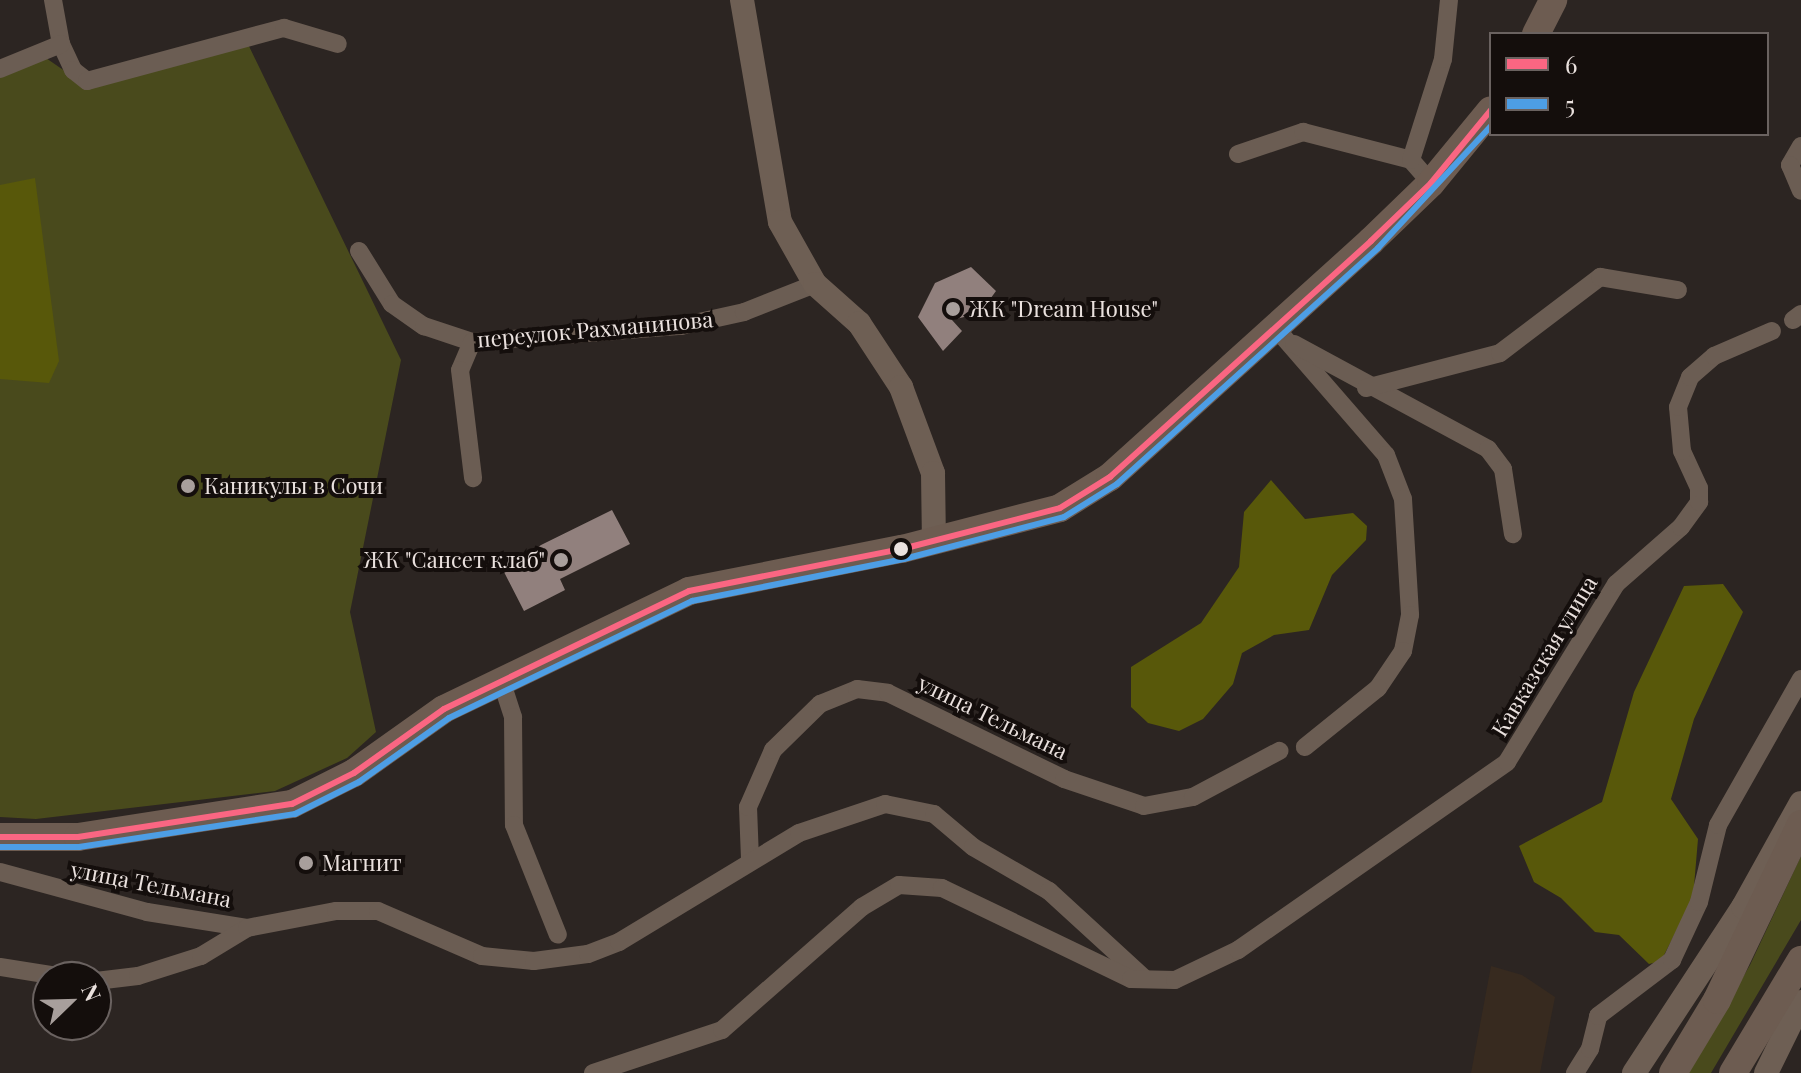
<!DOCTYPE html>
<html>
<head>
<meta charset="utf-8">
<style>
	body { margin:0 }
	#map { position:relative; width:1801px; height:1073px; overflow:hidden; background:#2c2522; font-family:"Playfair Display",serif }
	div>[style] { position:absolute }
	.industrial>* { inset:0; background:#372a1f }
	.green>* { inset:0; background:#494a1c }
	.forest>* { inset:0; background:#58580a }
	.building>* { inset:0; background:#91807d }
	.street>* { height:18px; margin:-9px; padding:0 9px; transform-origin:9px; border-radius:9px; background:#6b5d53 }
	.secondary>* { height:24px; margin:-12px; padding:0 12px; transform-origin:12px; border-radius:12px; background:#6e5f54 }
	.primary>* { height:28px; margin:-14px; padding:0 14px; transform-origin:14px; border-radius:14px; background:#6d5c51 }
	.bus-1>* { height:6px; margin:-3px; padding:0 3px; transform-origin:3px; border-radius:3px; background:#fa6682 }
	.bus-2>* { height:6px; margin:-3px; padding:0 3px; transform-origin:3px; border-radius:3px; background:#4d9ee5 }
	.dots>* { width:22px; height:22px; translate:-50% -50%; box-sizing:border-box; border:4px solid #140e0c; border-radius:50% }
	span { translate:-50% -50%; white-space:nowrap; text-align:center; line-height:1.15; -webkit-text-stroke:8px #140e0c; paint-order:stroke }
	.poi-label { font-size:22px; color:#eae1de }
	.left { translate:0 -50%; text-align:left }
	.right { translate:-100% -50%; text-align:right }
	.street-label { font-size:22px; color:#eae1de }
	.legend { position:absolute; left:1489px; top:32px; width:280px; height:104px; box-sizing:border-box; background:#140e0c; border:2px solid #6a6260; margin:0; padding:10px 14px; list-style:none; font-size:24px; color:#eae1de }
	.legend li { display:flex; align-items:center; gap:16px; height:40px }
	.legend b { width:40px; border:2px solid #6a6260 }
	.north { position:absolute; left:32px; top:961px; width:80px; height:80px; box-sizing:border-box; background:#140e0c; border:2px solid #6a6260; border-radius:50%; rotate:67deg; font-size:22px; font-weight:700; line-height:32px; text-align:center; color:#eae1de }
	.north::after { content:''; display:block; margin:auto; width:28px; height:36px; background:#a89f9c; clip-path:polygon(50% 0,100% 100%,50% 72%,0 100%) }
</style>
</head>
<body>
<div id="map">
	<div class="industrial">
		<i style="clip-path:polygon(1491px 966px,1522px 975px,1555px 997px,1540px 1073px,1471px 1073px)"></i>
	</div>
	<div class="green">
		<i style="clip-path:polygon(246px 40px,401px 360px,350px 612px,376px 732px,347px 758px,275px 791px,36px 819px,0 817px,0 73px,43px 56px,88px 87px)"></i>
		<i style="clip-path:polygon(1801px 856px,1801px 920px,1711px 1073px,1687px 1073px,1750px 965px)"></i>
	</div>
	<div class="forest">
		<i style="clip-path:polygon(35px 178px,59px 361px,49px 383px,0 379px,0 185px)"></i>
		<i style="clip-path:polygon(1271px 480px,1305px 519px,1353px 513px,1367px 526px,1366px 540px,1332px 575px,1309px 630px,1274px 635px,1242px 653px,1233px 684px,1203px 719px,1179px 731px,1148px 723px,1131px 707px,1131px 667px,1201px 623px,1239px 567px,1244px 512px)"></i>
		<i style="clip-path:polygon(1723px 584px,1743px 612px,1694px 719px,1671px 799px,1698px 839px,1693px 898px,1661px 961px,1649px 964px,1619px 935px,1595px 932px,1561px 898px,1534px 882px,1519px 846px,1602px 802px,1634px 692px,1684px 586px)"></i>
	</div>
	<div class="building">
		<i style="clip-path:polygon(971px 267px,996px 291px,980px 313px,952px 320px,962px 331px,943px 351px,918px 317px,935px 283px)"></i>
		<i style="clip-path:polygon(612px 510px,630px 544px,560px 579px,565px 590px,524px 611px,504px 572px,541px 545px)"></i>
	</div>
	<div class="street">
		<i style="left:53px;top:0;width:45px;rotate:79.7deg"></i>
		<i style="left:61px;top:44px;width:29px;rotate:65deg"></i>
		<i style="left:73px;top:70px;width:18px;rotate:38deg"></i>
		<i style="left:87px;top:81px;width:204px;rotate:-15.1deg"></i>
		<i style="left:284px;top:28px;width:56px;rotate:16.5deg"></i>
		<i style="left:0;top:69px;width:66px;rotate:-22.3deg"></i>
		<i style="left:1801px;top:146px;width:22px;rotate:120deg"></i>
		<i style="left:1790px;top:165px;width:28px;rotate:67deg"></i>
		<i style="left:1238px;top:154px;width:69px;rotate:-18.7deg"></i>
		<i style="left:1303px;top:132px;width:112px;rotate:14.5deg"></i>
		<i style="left:1411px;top:160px;width:30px;rotate:49deg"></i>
		<i style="left:1411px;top:160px;width:106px;rotate:-72.4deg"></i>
		<i style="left:1443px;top:59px;width:59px;rotate:-84.2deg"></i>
		<i style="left:359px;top:251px;width:62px;rotate:58.1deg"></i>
		<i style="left:392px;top:304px;width:39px;rotate:35deg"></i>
		<i style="left:424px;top:326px;width:51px;rotate:18.4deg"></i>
		<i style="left:472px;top:342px;width:210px;rotate:-4.4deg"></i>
		<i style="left:681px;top:326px;width:65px;rotate:-12.5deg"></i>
		<i style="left:744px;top:312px;width:76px;rotate:-21.5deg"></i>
		<i style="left:1793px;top:320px;width:10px;rotate:-37deg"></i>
		<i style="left:1273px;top:325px;width:172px;rotate:49deg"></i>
		<i style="left:1386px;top:455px;width:47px;rotate:68.9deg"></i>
		<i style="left:1403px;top:499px;width:116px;rotate:86.5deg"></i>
		<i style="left:1410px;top:615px;width:37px;rotate:101deg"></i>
		<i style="left:1403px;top:651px;width:45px;rotate:124deg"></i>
		<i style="left:1378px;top:688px;width:94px;rotate:141.1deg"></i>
		<i style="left:472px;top:342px;width:30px;rotate:113deg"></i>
		<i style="left:460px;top:370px;width:109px;rotate:83.1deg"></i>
		<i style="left:1294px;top:344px;width:221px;rotate:28.4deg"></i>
		<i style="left:1488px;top:449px;width:25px;rotate:53deg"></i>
		<i style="left:1503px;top:469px;width:66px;rotate:81.3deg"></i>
		<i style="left:1366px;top:388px;width:138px;rotate:-14.6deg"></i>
		<i style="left:1500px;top:353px;width:126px;rotate:-37.2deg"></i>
		<i style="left:1600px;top:277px;width:79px;rotate:9.5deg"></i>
		<i style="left:502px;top:683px;width:36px;rotate:72deg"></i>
		<i style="left:513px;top:717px;width:108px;rotate:89.5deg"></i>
		<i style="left:514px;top:825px;width:118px;rotate:68.2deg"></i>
		<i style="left:750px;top:859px;width:52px;rotate:-92.2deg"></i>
		<i style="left:748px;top:807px;width:62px;rotate:-66.3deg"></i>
		<i style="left:773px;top:750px;width:66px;rotate:-44.4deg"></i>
		<i style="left:820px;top:704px;width:40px;rotate:-22deg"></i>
		<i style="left:857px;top:689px;width:31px;rotate:7deg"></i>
		<i style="left:888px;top:693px;width:196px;rotate:26deg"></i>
		<i style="left:1064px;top:779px;width:84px;rotate:18.6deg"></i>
		<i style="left:1144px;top:806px;width:50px;rotate:-10.4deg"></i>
		<i style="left:1193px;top:797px;width:98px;rotate:-28.1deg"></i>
		<i style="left:0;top:872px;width:152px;rotate:15.2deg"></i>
		<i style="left:147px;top:912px;width:101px;rotate:9.1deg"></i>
		<i style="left:0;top:967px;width:64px;rotate:9deg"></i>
		<i style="left:96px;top:981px;width:42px;rotate:-6.8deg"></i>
		<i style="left:138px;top:976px;width:66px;rotate:-17.6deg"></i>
		<i style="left:201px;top:956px;width:54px;rotate:-31.3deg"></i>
		<i style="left:247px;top:928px;width:91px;rotate:-10.8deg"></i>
		<i style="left:336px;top:911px;width:42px"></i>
		<i style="left:378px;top:911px;width:113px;rotate:23.4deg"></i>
		<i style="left:482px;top:956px;width:52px;rotate:5.5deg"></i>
		<i style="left:534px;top:961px;width:54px;rotate:-7.4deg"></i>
		<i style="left:588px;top:954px;width:33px;rotate:-21deg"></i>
		<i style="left:619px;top:942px;width:210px;rotate:-31.2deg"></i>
		<i style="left:799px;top:833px;width:91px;rotate:-18.6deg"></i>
		<i style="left:885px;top:804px;width:50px;rotate:11.5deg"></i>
		<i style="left:934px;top:814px;width:51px;rotate:40.2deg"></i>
		<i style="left:973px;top:847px;width:88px;rotate:30.1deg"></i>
		<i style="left:1049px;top:891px;width:129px;rotate:42.5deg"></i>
		<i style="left:593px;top:1073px;width:136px;rotate:-18.4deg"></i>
		<i style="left:722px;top:1030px;width:186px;rotate:-41.3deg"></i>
		<i style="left:862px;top:907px;width:43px;rotate:-30.7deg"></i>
		<i style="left:899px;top:885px;width:43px;rotate:4deg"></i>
		<i style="left:942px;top:888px;width:210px;rotate:25.7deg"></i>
		<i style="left:1131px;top:979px;width:44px;rotate:1.3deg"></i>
		<i style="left:1175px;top:980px;width:70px;rotate:-25.5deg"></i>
		<i style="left:1238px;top:950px;width:328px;rotate:-34.9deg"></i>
		<i style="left:1507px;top:762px;width:209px;rotate:-58.5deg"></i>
		<i style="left:1616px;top:584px;width:86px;rotate:-41.2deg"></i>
		<i style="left:1681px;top:527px;width:31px;rotate:-54deg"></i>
		<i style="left:1699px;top:502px;width:14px;rotate:-90deg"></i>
		<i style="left:1699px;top:488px;width:41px;rotate:-114.7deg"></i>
		<i style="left:1682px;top:451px;width:44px;rotate:-95.2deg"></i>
		<i style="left:1678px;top:407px;width:32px;rotate:-68deg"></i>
		<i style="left:1690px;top:377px;width:32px;rotate:-41deg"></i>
		<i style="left:1714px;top:356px;width:63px;rotate:-23.3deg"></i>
		<i style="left:1575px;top:1073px;width:28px;rotate:-58deg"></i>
		<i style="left:1590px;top:1049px;width:34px;rotate:-76deg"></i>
		<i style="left:1598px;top:1016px;width:93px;rotate:-37.1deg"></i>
		<i style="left:1672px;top:960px;width:64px;rotate:-65deg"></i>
		<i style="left:1699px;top:902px;width:79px;rotate:-76.1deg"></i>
		<i style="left:1718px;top:825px;width:168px;rotate:-60.4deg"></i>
	</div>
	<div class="secondary">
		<i style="left:742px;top:0;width:225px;rotate:80.3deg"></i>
		<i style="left:780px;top:222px;width:71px;rotate:60.6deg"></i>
		<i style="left:815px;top:284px;width:59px;rotate:41.6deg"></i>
		<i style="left:859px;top:323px;width:77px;rotate:56.7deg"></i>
		<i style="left:901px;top:387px;width:92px;rotate:69.6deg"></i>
		<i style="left:933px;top:473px;width:68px;rotate:89.2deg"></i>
		<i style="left:1634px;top:1073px;width:199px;rotate:-56.7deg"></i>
		<i style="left:1743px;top:907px;width:119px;rotate:-60.9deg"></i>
		<i style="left:1766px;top:1073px;width:79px;rotate:-63.8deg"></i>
	</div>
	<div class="primary">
		<i style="left:1536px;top:34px;width:38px;rotate:-63deg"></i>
		<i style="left:0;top:837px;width:78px"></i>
		<i style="left:78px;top:837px;width:217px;rotate:-8.8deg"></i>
		<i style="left:292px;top:804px;width:69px;rotate:-26.6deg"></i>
		<i style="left:354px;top:773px;width:110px;rotate:-35.4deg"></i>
		<i style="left:444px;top:709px;width:272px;rotate:-25.7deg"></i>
		<i style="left:689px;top:591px;width:217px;rotate:-11.2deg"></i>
		<i style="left:902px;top:549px;width:163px;rotate:-14.5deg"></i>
		<i style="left:1060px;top:508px;width:59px;rotate:-31.8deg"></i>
		<i style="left:1110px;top:477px;width:352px;rotate:-42.1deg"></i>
		<i style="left:1371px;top:241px;width:83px;rotate:-44deg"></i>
		<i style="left:1431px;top:183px;width:94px;rotate:-50.6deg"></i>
		<i style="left:1673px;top:1073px;width:85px;rotate:-58.9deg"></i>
		<i style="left:1717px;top:1000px;width:195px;rotate:-64.5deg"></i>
		<i style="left:1733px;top:1073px;width:132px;rotate:-59deg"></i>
	</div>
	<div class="bus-1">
		<i style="left:0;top:837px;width:78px"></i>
		<i style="left:78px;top:837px;width:217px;rotate:-8.8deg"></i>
		<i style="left:292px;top:804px;width:69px;rotate:-26.6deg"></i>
		<i style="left:354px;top:773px;width:110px;rotate:-35.4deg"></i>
		<i style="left:444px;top:709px;width:272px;rotate:-25.7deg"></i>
		<i style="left:689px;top:591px;width:217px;rotate:-11.2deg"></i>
		<i style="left:902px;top:549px;width:163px;rotate:-14.5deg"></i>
		<i style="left:1060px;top:508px;width:59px;rotate:-31.8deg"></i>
		<i style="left:1110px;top:477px;width:352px;rotate:-42.1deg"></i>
		<i style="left:1371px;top:241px;width:83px;rotate:-44deg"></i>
		<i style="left:1431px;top:183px;width:94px;rotate:-50.6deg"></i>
	</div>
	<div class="bus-2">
		<i style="left:0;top:847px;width:79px"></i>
		<i style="left:79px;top:847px;width:219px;rotate:-8.7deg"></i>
		<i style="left:295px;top:814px;width:72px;rotate:-26.6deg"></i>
		<i style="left:359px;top:782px;width:110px;rotate:-35.4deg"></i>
		<i style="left:449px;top:718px;width:270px;rotate:-25.7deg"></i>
		<i style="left:692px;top:601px;width:216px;rotate:-11.2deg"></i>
		<i style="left:904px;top:559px;width:165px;rotate:-14.7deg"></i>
		<i style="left:1064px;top:517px;width:62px;rotate:-31.9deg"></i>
		<i style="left:1117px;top:484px;width:352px;rotate:-42.1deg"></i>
		<i style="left:1378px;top:248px;width:166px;rotate:-47.2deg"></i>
	</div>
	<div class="dots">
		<i style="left:953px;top:309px;background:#a89f9c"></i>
		<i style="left:188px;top:486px;background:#a89f9c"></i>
		<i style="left:901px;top:549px;background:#eae1de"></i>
		<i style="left:561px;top:560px;background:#a89f9c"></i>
		<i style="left:306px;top:863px;background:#a89f9c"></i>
	</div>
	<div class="poi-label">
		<span class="left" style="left:969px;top:309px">ЖК "Dream House"</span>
		<span class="left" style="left:204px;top:486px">Каникулы в Сочи</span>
		<span class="right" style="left:545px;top:560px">ЖК "Сансет клаб"</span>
		<span class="left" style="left:322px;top:863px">Магнит</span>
	</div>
	<div class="street-label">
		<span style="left:595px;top:329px;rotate:-5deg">переулок Рахманинова</span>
		<span style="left:1544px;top:656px;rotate:-59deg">Кавказская улица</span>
		<span style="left:993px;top:717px;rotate:26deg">улица Тельмана</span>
		<span style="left:151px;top:884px;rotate:11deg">улица Тельмана</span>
	</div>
	<ul class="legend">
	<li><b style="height:10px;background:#fa6682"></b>6</li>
	<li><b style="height:10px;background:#4d9ee5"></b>5</li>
	</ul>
	<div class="north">N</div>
</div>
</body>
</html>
